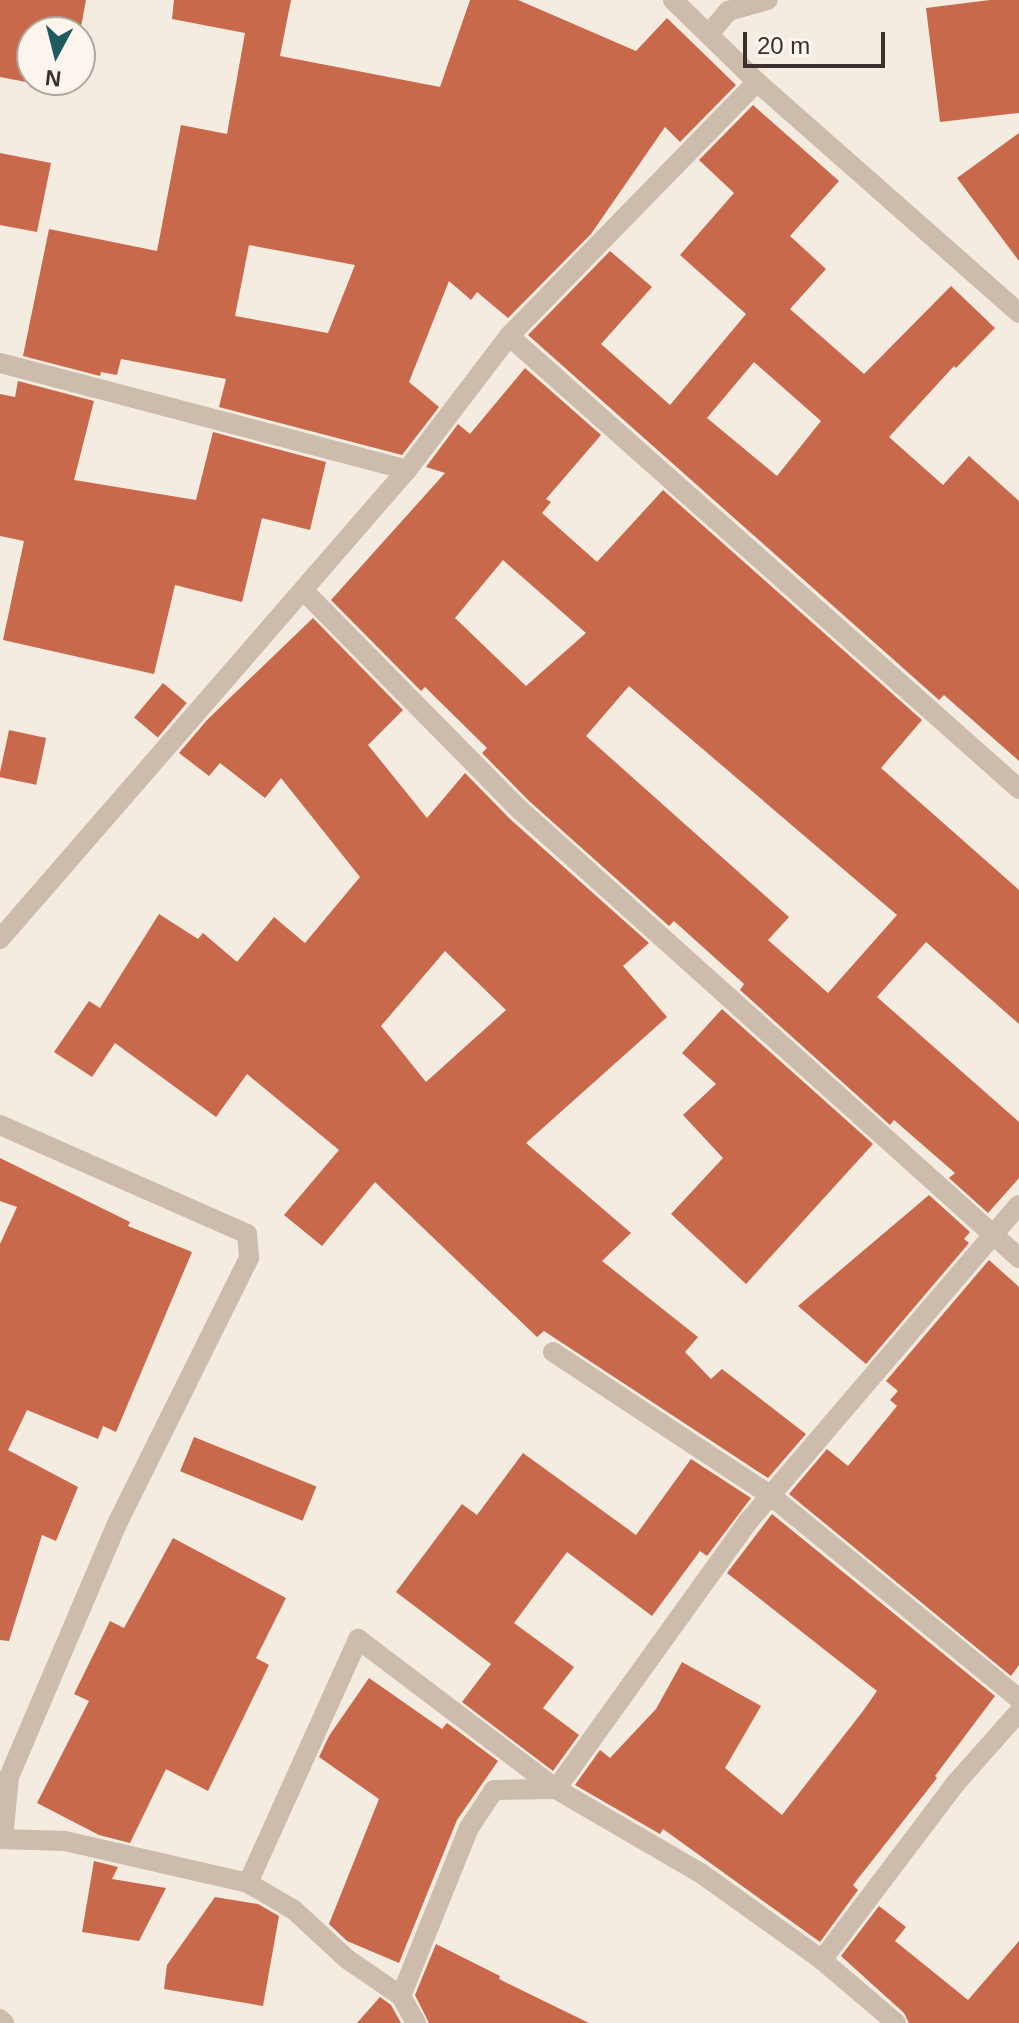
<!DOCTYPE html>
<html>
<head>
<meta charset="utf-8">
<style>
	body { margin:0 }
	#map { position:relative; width:1019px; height:2023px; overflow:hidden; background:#f4ebe1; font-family:Arial,sans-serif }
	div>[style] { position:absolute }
	.building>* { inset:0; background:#c8694b; transform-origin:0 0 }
	.minor>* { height:20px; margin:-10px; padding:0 10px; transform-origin:10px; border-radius:10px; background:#cdbbac }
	span { translate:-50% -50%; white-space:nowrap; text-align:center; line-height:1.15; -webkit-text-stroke:7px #fbf5ee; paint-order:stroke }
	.north { position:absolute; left:16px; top:16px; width:80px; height:80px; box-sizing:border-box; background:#fbf5ee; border:2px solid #aea6a0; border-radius:50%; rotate:187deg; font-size:22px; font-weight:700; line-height:32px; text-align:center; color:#3b302b }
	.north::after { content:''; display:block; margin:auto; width:28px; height:36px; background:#1f5a5e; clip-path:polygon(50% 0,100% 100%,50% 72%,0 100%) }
	.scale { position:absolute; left:743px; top:32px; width:142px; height:36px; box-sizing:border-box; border:4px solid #3b302b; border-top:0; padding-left:10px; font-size:24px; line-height:28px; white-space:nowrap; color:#3b302b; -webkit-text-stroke:6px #fbf5ee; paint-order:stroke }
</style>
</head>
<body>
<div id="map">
	<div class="building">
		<i style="clip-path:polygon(0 0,86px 0,80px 32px,32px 32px,32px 80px,70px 80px,68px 90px,0 77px)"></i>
		<i style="clip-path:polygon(evenodd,174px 0,291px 0,280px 56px,440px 87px,470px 0,518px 0,636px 51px,667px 18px,736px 85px,680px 142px,665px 127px,591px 234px,508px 318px,477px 292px,471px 300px,449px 281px,409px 382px,439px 407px,402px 455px,219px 407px,226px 379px,121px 359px,117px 375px,101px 372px,100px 376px,23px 356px,49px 229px,157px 251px,181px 125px,227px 134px,245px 33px,172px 19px,174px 0,249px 245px,355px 265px,328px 333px,235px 316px,249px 245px)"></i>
		<i style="clip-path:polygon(990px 0,1019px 0,1019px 113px,940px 122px,926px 8px)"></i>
		<i style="clip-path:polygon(evenodd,753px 105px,839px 181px,790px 236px,826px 269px,790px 309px,864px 374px,951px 286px,995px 328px,956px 368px,954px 366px,889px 437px,943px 485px,969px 456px,1019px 501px,1019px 761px,944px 695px,939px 700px,528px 335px,610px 251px,652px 287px,601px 344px,670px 405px,746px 314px,680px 255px,734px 193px,699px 160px,753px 105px,754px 362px,821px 421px,777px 476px,707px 418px,754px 362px)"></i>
		<i style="clip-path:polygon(1019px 133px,1019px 261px,957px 178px)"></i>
		<i style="clip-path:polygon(0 153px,51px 163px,37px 232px,0 225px)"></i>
		<i style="clip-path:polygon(evenodd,525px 368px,601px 435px,546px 499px,551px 502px,542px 513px,597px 562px,663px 490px,922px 720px,881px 768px,1019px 890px,1019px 1024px,926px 942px,877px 997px,1019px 1122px,1019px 1178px,988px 1213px,949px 1178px,955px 1173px,894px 1120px,890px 1125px,740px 990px,744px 984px,674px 921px,669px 926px,528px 800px,482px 753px,487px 748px,425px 687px,421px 691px,331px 600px,445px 473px,426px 467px,458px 424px,470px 434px,525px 368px,503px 560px,586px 633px,526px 686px,455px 618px,503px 560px,525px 368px,629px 686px,897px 915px,828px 993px,768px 940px,789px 917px,586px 736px,629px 686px)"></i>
		<i style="clip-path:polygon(18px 381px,94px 401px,74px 480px,196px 500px,213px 432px,326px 462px,310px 530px,262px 518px,242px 602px,175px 585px,154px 674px,3px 640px,24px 541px,0 536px,0 394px,15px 397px)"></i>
		<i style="clip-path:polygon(evenodd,313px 618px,403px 710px,368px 745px,427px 818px,465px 773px,510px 819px,649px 943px,623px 966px,667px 1017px,526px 1143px,631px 1233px,602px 1261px,698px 1337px,685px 1352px,711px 1379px,722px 1369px,806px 1434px,768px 1478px,544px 1331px,537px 1337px,375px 1182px,322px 1246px,284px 1215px,339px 1150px,247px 1074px,216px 1117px,115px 1043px,92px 1077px,54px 1052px,89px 1001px,100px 1008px,159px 914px,198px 939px,203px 933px,237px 962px,274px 917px,305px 943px,360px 877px,281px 778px,265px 798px,220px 763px,209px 776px,179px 753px,207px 720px,313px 618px,445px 951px,506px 1010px,426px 1082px,381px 1026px,445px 951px)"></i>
		<i style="left:163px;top:683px;width:31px;height:45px;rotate:40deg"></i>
		<i style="left:9px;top:730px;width:38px;height:48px;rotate:12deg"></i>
		<i style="clip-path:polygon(722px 1009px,873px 1144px,746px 1284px,671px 1214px,723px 1158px,683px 1115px,716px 1084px,682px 1053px)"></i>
		<i style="clip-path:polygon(0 1158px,130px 1222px,128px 1226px,192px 1252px,116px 1432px,103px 1426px,98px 1439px,27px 1410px,8px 1450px,78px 1487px,56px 1541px,42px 1535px,9px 1641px,0 1640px,0 1244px,17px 1207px,0 1201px)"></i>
		<i style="clip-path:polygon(929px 1195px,970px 1232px,964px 1239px,969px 1243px,866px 1364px,798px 1306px)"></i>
		<i style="clip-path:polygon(989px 1260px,1019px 1287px,1019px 1665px,1011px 1676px,789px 1494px,827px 1449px,848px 1466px,897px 1406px,890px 1400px,898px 1391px,886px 1381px)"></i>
		<i style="left:194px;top:1437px;width:132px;height:37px;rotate:22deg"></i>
		<i style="clip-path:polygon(523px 1453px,636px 1535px,691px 1459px,751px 1498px,707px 1556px,700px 1551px,652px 1616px,567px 1552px,514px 1623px,574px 1667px,543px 1708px,579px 1735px,553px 1771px,462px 1702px,491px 1664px,396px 1592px,462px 1504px,477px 1515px)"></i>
		<i style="clip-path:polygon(772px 1514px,995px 1696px,935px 1776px,937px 1778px,853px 1885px,858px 1890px,820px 1942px,663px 1829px,660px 1834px,575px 1785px,600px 1750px,610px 1758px,656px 1709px,682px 1662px,761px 1706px,725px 1768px,782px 1815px,863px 1711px,877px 1691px,727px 1573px)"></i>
		<i style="clip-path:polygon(173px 1538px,286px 1598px,256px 1658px,269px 1665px,208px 1791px,166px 1769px,130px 1843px,99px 1835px,37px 1803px,89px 1701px,74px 1694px,110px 1621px,124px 1628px)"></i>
		<i style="clip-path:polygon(369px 1678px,442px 1729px,447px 1723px,498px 1761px,457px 1820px,399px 1963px,347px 1941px,329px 1924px,379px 1799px,319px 1757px,329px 1736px)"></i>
		<i style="clip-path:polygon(94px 1861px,118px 1867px,112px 1879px,166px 1888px,139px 1941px,82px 1932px)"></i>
		<i style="clip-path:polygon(215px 1897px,258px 1904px,279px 1916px,263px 2006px,164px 1989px,167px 1965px)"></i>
		<i style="clip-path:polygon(879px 1906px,906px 1927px,895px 1941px,968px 2000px,1019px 1941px,1019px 2023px,909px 2023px,904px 2013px,841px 1956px)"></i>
		<i style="clip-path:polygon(436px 1944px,500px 1976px,499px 1979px,589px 2023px,429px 2023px,415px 1995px)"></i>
		<i style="clip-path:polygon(380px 1997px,391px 2005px,401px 2023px,357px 2023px)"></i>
	</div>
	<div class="minor">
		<i style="left:673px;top:0;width:117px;rotate:44.3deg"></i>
		<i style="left:757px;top:82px;width:349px;rotate:41.4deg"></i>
		<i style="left:709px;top:34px;width:30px;rotate:-50deg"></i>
		<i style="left:728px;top:11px;width:41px;rotate:-15.4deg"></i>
		<i style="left:509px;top:336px;width:682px;rotate:41.61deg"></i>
		<i style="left:0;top:363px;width:421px;rotate:14.7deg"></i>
		<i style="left:303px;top:590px;width:308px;rotate:45.4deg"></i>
		<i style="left:519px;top:809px;width:672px;rotate:41.92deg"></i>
		<i style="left:0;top:939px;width:621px;rotate:-49.05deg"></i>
		<i style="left:407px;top:470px;width:168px;rotate:-52.7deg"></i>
		<i style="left:509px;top:336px;width:355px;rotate:-45.7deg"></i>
		<i style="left:0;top:1125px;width:270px;rotate:23.8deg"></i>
		<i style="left:247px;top:1234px;width:24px;rotate:85deg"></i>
		<i style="left:249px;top:1258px;width:299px;rotate:116.4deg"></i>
		<i style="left:116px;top:1526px;width:273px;rotate:113.1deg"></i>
		<i style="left:9px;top:1777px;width:62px;rotate:95.5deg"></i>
		<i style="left:553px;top:1352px;width:260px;rotate:33.4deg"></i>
		<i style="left:770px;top:1495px;width:322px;rotate:39.3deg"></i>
		<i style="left:0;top:1839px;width:65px;rotate:1.8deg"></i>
		<i style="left:65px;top:1841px;width:188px;rotate:12.9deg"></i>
		<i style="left:248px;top:1883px;width:53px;rotate:30.4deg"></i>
		<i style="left:294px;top:1910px;width:72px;rotate:42.8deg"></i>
		<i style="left:347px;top:1959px;width:65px;rotate:34.4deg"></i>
		<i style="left:401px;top:1996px;width:31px;rotate:61deg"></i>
		<i style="left:248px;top:1883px;width:268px;rotate:-65.7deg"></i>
		<i style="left:358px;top:1639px;width:248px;rotate:37.1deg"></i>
		<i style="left:556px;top:1789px;width:169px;rotate:30.2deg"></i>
		<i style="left:702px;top:1874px;width:148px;rotate:35.6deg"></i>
		<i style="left:401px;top:1996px;width:181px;rotate:-68deg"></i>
		<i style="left:469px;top:1828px;width:45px;rotate:-56.7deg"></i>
		<i style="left:494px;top:1790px;width:62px;rotate:-0.9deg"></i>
		<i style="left:556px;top:1789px;width:327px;rotate:-54.3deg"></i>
		<i style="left:747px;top:1523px;width:418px;rotate:-49.5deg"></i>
		<i style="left:0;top:2019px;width:6px;rotate:45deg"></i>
		<i style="left:896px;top:2023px;width:97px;rotate:-139.6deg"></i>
		<i style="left:822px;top:1960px;width:221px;rotate:-52.9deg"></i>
		<i style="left:955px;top:1784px;width:96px;rotate:-48.4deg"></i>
	</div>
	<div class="north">N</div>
	<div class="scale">20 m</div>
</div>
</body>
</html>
